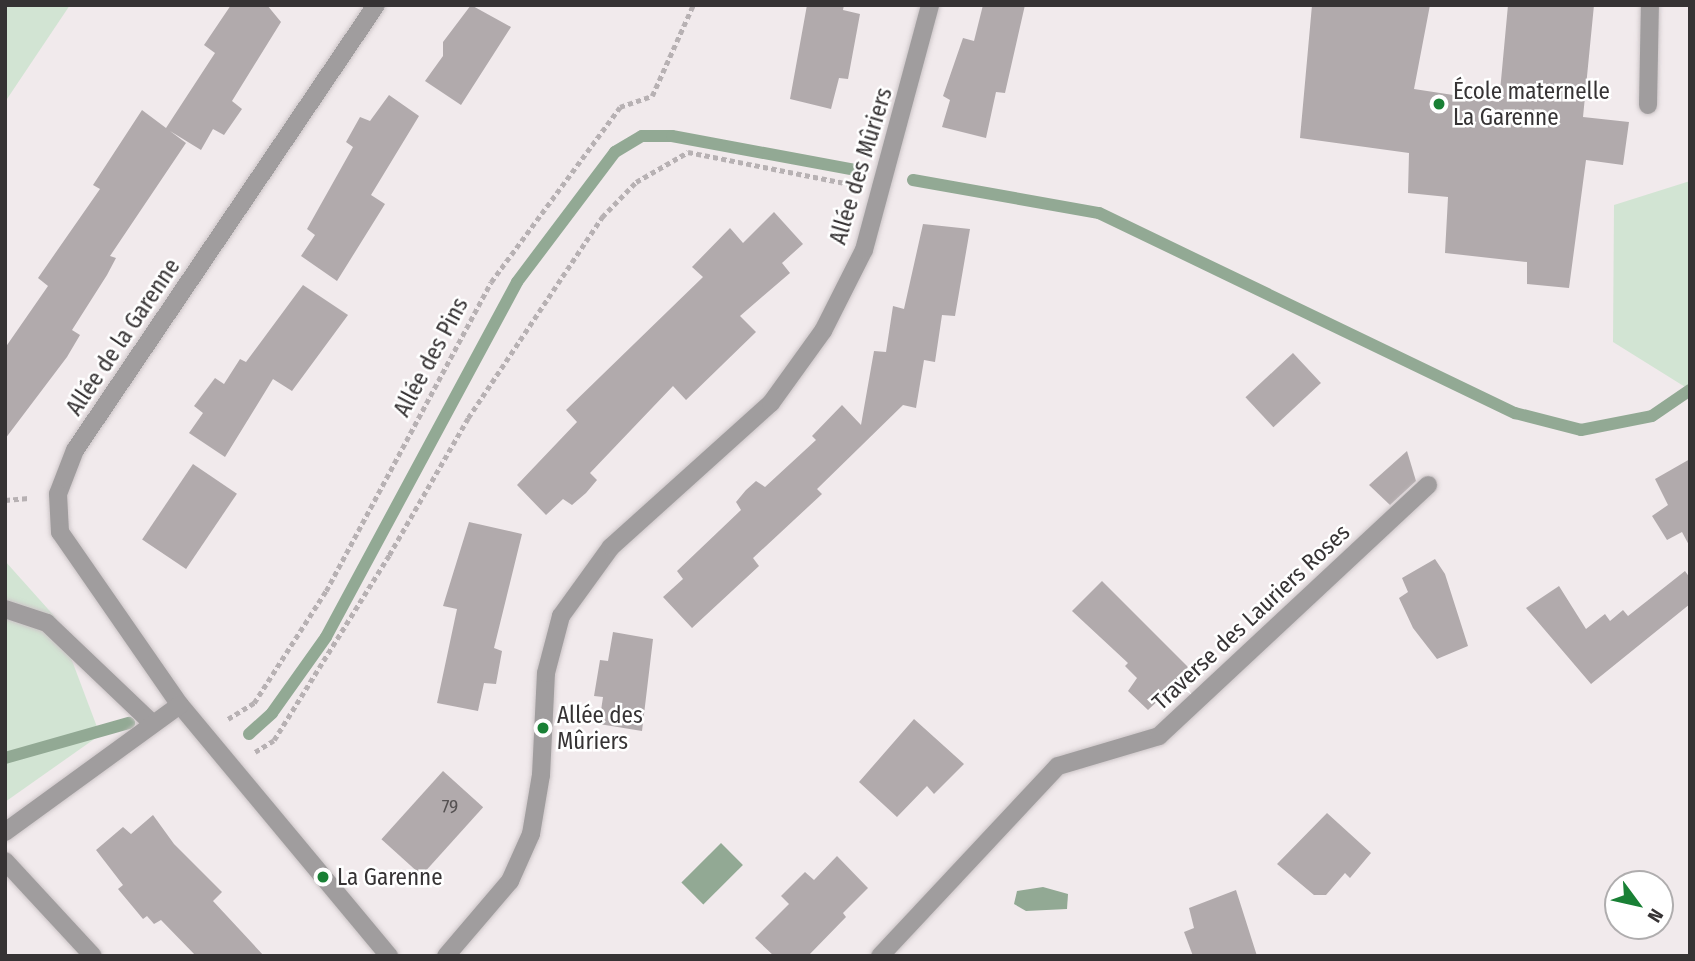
<!DOCTYPE html>
<html>
<head>
<meta charset="utf-8">
<style>
	body { margin:0 }
	#map { position:relative; width:1695px; height:961px; overflow:hidden; background:#f1eaec; font-family:"Fira Sans Condensed",sans-serif }
	div>[style] { position:absolute }
	.green>* { inset:0; background:#d2e4d3 }
	.water>* { inset:0; background:#92a994; transform-origin:0 0 }
	.stream>* { height:12px; margin:-6px; padding:0 6px; transform-origin:6px; border-radius:6px; background:#92a994 }
	.building>* { inset:0; background:#b1aaac; transform-origin:0 0 }
	.path>* { height:4.5px; margin-top:-2.25px; transform-origin:0; background:repeating-linear-gradient(90deg,#b7b1b3 0 5px,transparent 0 8.5px) }
	.roads { filter:drop-shadow(0 0 2px #ccc5c7) drop-shadow(0 0 2px #ccc5c7) }
	.service>* { height:18px; margin:-9px; padding:0 9px; transform-origin:9px; border-radius:9px; background:#a09d9e }
	.minor>* { height:18px; margin:-9px; padding:0 9px; transform-origin:9px; border-radius:9px; background:#a09d9e }
	.dots>* { width:19px; height:19px; translate:-50% -50%; box-sizing:border-box; border:4px solid #fff; border-radius:50% }
	span { translate:-50% -50%; white-space:nowrap; text-align:center; line-height:1.15; -webkit-text-stroke:5px #fff; paint-order:stroke }
	.number-label { font-size:19px; color:#555152 }
	.number-label span { -webkit-text-stroke-width:0 }
	.poi-label { font-size:23px; color:#363334 }
	.left { translate:0 -50%; text-align:left }
	.street-label { font-size:23px; color:#363334 }
	.frame { position:absolute; inset:0; border:7px solid #363334; pointer-events:none }
	.north { position:absolute; left:1604px; top:870px; width:70px; height:70px; box-sizing:border-box; background:#fff; border:2px solid #afadae; border-radius:50%; rotate:123deg; font-size:19px; font-weight:700; line-height:28px; text-align:center; color:#363334 }
	.north::after { content:''; display:block; margin:auto; width:24px; height:32px; background:#198035; clip-path:polygon(50% 0,100% 100%,50% 72%,0 100%) }
</style>
</head>
<body>
<div id="map">
	<div class="green">
		<i style="clip-path:polygon(5px 5px,70px 5px,5px 102px)"></i>
		<i style="clip-path:polygon(1690px 181px,1690px 390px,1613px 342px,1614px 205px)"></i>
		<i style="clip-path:polygon(5px 561px,56px 618px,100px 735px,5px 802px)"></i>
	</div>
	<div class="water">
		<i style="left:721px;top:843px;width:31px;height:56px;rotate:45deg"></i>
		<i style="clip-path:polygon(1043px 887px,1068px 894px,1067px 909px,1026px 911px,1014px 904px,1017px 891px)"></i>
	</div>
	<div class="stream">
		<i style="left:913px;top:180px;width:189px;rotate:10.1deg"></i>
		<i style="left:1099px;top:213px;width:462px;rotate:25.7deg"></i>
		<i style="left:1515px;top:413px;width:68px;rotate:14.4deg"></i>
		<i style="left:1581px;top:430px;width:72px;rotate:-11.2deg"></i>
		<i style="left:1652px;top:416px;width:46px;rotate:-34.4deg"></i>
		<i style="left:249px;top:734px;width:31px;rotate:-42deg"></i>
		<i style="left:272px;top:713px;width:93px;rotate:-54.6deg"></i>
		<i style="left:326px;top:637px;width:403px;rotate:-61.7deg"></i>
		<i style="left:517px;top:282px;width:163px;rotate:-53deg"></i>
		<i style="left:615px;top:152px;width:31px;rotate:-31deg"></i>
		<i style="left:642px;top:136px;width:30px"></i>
		<i style="left:672px;top:136px;width:186px;rotate:10.5deg"></i>
		<i style="left:5px;top:758px;width:129px;rotate:-15.8deg"></i>
	</div>
	<div class="building">
		<i style="clip-path:polygon(231px 5px,267px 5px,281px 22px,232px 101px,242px 109px,224px 135px,213px 129px,201px 150px,170px 131px,186px 143px,110px 256px,116px 258px,107px 275px,72px 330px,80px 335px,67px 357px,5px 439px,5px 348px,48px 286px,38px 278px,100px 189px,93px 185px,142px 110px,166px 128px,215px 53px,204px 45px)"></i>
		<i style="clip-path:polygon(471px 5px,511px 27px,461px 105px,425px 81px,443px 56px,443px 42px)"></i>
		<i style="clip-path:polygon(807px 5px,844px 5px,843px 10px,860px 14px,848px 79px,839px 78px,831px 109px,790px 99px)"></i>
		<i style="clip-path:polygon(983px 5px,1025px 5px,1005px 93px,996px 92px,986px 138px,942px 127px,950px 100px,943px 96px,963px 38px,974px 41px)"></i>
		<i style="clip-path:polygon(1312px 5px,1430px 5px,1414px 89px,1499px 102px,1508px 5px,1594px 5px,1583px 117px,1629px 122px,1623px 165px,1586px 160px,1569px 288px,1527px 284px,1527px 262px,1445px 253px,1448px 197px,1408px 193px,1409px 153px,1300px 138px)"></i>
		<i style="clip-path:polygon(389px 95px,419px 116px,371px 195px,385px 204px,337px 281px,301px 256px,315px 235px,307px 229px,353px 147px,346px 142px,360px 117px,370px 121px)"></i>
		<i style="clip-path:polygon(774px 212px,803px 244px,782px 263px,790px 273px,740px 316px,756px 332px,686px 400px,673px 386px,590px 473px,597px 480px,586px 493px,572px 505px,563px 499px,546px 515px,517px 485px,577px 422px,566px 410px,703px 277px,692px 267px,730px 228px,743px 243px)"></i>
		<i style="clip-path:polygon(923px 224px,970px 229px,955px 316px,942px 315px,935px 362px,924px 360px,916px 408px,903px 405px,817px 489px,822px 494px,753px 558px,759px 566px,692px 628px,663px 597px,683px 579px,677px 571px,741px 510px,736px 502px,746px 490px,756px 481px,765px 487px,816px 440px,812px 436px,842px 405px,861px 425px,874px 351px,886px 352px,893px 306px,904px 309px)"></i>
		<i style="clip-path:polygon(303px 285px,348px 315px,292px 391px,273px 379px,225px 457px,189px 433px,203px 413px,194px 406px,215px 378px,224px 384px,240px 359px,246px 362px)"></i>
		<i style="left:1293px;top:353px;width:41px;height:65px;rotate:47deg"></i>
		<i style="clip-path:polygon(1407px 451px,1416px 481px,1390px 505px,1369px 485px)"></i>
		<i style="clip-path:polygon(1690px 459px,1690px 547px,1682px 532px,1667px 540px,1652px 516px,1668px 505px,1655px 479px)"></i>
		<i style="left:193px;top:464px;width:53px;height:91px;rotate:34deg"></i>
		<i style="clip-path:polygon(469px 522px,522px 534px,494px 648px,502px 651px,496px 684px,484px 683px,478px 711px,437px 703px,457px 609px,443px 606px)"></i>
		<i style="clip-path:polygon(1435px 559px,1445px 574px,1468px 646px,1437px 659px,1413px 628px,1399px 598px,1408px 592px,1402px 578px)"></i>
		<i style="clip-path:polygon(1685px 571px,1690px 578px,1690px 604px,1591px 684px,1526px 608px,1559px 586px,1586px 629px,1605px 614px,1610px 621px,1623px 610px,1628px 616px)"></i>
		<i style="clip-path:polygon(1102px 581px,1188px 667px,1170px 697px,1166px 693px,1148px 710px,1128px 691px,1137px 678px,1125px 666px,1128px 663px,1072px 611px)"></i>
		<i style="clip-path:polygon(613px 632px,653px 639px,642px 731px,599px 724px,603px 697px,594px 696px,600px 660px,608px 661px)"></i>
		<i style="clip-path:polygon(914px 719px,964px 764px,934px 794px,927px 786px,897px 817px,859px 782px)"></i>
		<i style="left:443px;top:771px;width:54px;height:92px;rotate:42deg"></i>
		<i style="clip-path:polygon(1327px 813px,1371px 853px,1350px 878px,1345px 873px,1326px 895px,1314px 895px,1277px 864px)"></i>
		<i style="clip-path:polygon(153px 815px,174px 844px,222px 892px,213px 901px,264px 956px,196px 956px,161px 920px,154px 924px,147px 916px,143px 919px,118px 889px,123px 885px,96px 850px,123px 827px,131px 834px)"></i>
		<i style="clip-path:polygon(837px 856px,868px 888px,843px 913px,846px 917px,808px 956px,774px 956px,755px 938px,789px 904px,781px 896px,805px 872px,814px 880px)"></i>
		<i style="clip-path:polygon(1236px 890px,1257px 956px,1193px 956px,1184px 932px,1194px 928px,1189px 908px)"></i>
	</div>
	<div class="path">
		<i style="left:5px;top:500px;width:24px;rotate:-5deg"></i>
		<i style="left:228px;top:719px;width:31px;rotate:-32deg"></i>
		<i style="left:254px;top:703px;width:133px;rotate:-57.3deg"></i>
		<i style="left:326px;top:591px;width:350px;rotate:-61.9deg"></i>
		<i style="left:491px;top:282px;width:217px;rotate:-53.6deg"></i>
		<i style="left:620px;top:107px;width:34px;rotate:-19deg"></i>
		<i style="left:652px;top:96px;width:100px;rotate:-65.7deg"></i>
		<i style="left:255px;top:752px;width:22px;rotate:-32deg"></i>
		<i style="left:274px;top:740px;width:218px;rotate:-58.1deg"></i>
		<i style="left:389px;top:555px;width:158px;rotate:-60deg"></i>
		<i style="left:468px;top:418px;width:242px;rotate:-56.3deg"></i>
		<i style="left:602px;top:217px;width:49px;rotate:-45.8deg"></i>
		<i style="left:636px;top:182px;width:60px;rotate:-30deg"></i>
		<i style="left:688px;top:152px;width:169px;rotate:11.2deg"></i>
	</div>
	<div class="roads">
		<div class="service">
			<i style="left:5px;top:861px;width:129px;rotate:47.2deg"></i>
		</div>
		<div class="minor">
			<i style="left:376px;top:5px;width:537px;rotate:124.07deg"></i>
			<i style="left:75px;top:450px;width:47px;rotate:111.1deg"></i>
			<i style="left:58px;top:494px;width:38px;rotate:87deg"></i>
			<i style="left:60px;top:532px;width:211px;rotate:55.3deg"></i>
			<i style="left:180px;top:705px;width:327px;rotate:50.2deg"></i>
			<i style="left:1648px;top:105px;width:100px;rotate:-88.9deg"></i>
			<i style="left:5px;top:609px;width:44px;rotate:18.4deg"></i>
			<i style="left:47px;top:623px;width:146px;rotate:43.6deg"></i>
			<i style="left:5px;top:832px;width:216px;rotate:-36deg"></i>
			<i style="left:446px;top:956px;width:99px;rotate:-49.5deg"></i>
			<i style="left:510px;top:881px;width:51px;rotate:-65.9deg"></i>
			<i style="left:531px;top:834px;width:60px;rotate:-80.4deg"></i>
			<i style="left:541px;top:775px;width:102px;rotate:-87.2deg"></i>
			<i style="left:546px;top:673px;width:59px;rotate:-75.3deg"></i>
			<i style="left:561px;top:616px;width:85px;rotate:-54.1deg"></i>
			<i style="left:611px;top:547px;width:215px;rotate:-42deg"></i>
			<i style="left:771px;top:403px;width:89px;rotate:-54.2deg"></i>
			<i style="left:823px;top:331px;width:91px;rotate:-63.2deg"></i>
			<i style="left:864px;top:250px;width:254px;rotate:-74.9deg"></i>
			<i style="left:880px;top:956px;width:260px;rotate:-46.9deg"></i>
			<i style="left:1058px;top:766px;width:105px;rotate:-16.5deg"></i>
			<i style="left:1159px;top:736px;width:368px;rotate:-43deg"></i>
		</div>
	</div>
	<div class="dots">
		<i style="left:1439px;top:104px;background:#198035"></i>
		<i style="left:543px;top:728px;background:#198035"></i>
		<i style="left:323px;top:877px;background:#198035"></i>
	</div>
	<div class="number-label">
		<span style="left:450px;top:807px">79</span>
	</div>
	<div class="poi-label">
		<span class="left" style="left:1453px;top:104px">École maternelle<br>La Garenne</span>
		<span class="left" style="left:557px;top:728px">Allée des<br>Mûriers</span>
		<span class="left" style="left:337px;top:877px">La Garenne</span>
	</div>
	<div class="street-label">
		<span style="left:861px;top:166px;rotate:-73deg">Allée des Mûriers</span>
		<span style="left:123px;top:337px;rotate:-56deg">Allée de la Garenne</span>
		<span style="left:431px;top:357px;rotate:-62deg">Allée des Pins</span>
		<span style="left:1251px;top:617px;rotate:-43deg">Traverse des Lauriers Roses</span>
	</div>
	<div class="frame"></div>
	<div class="north">N</div>
</div>
</body>
</html>
